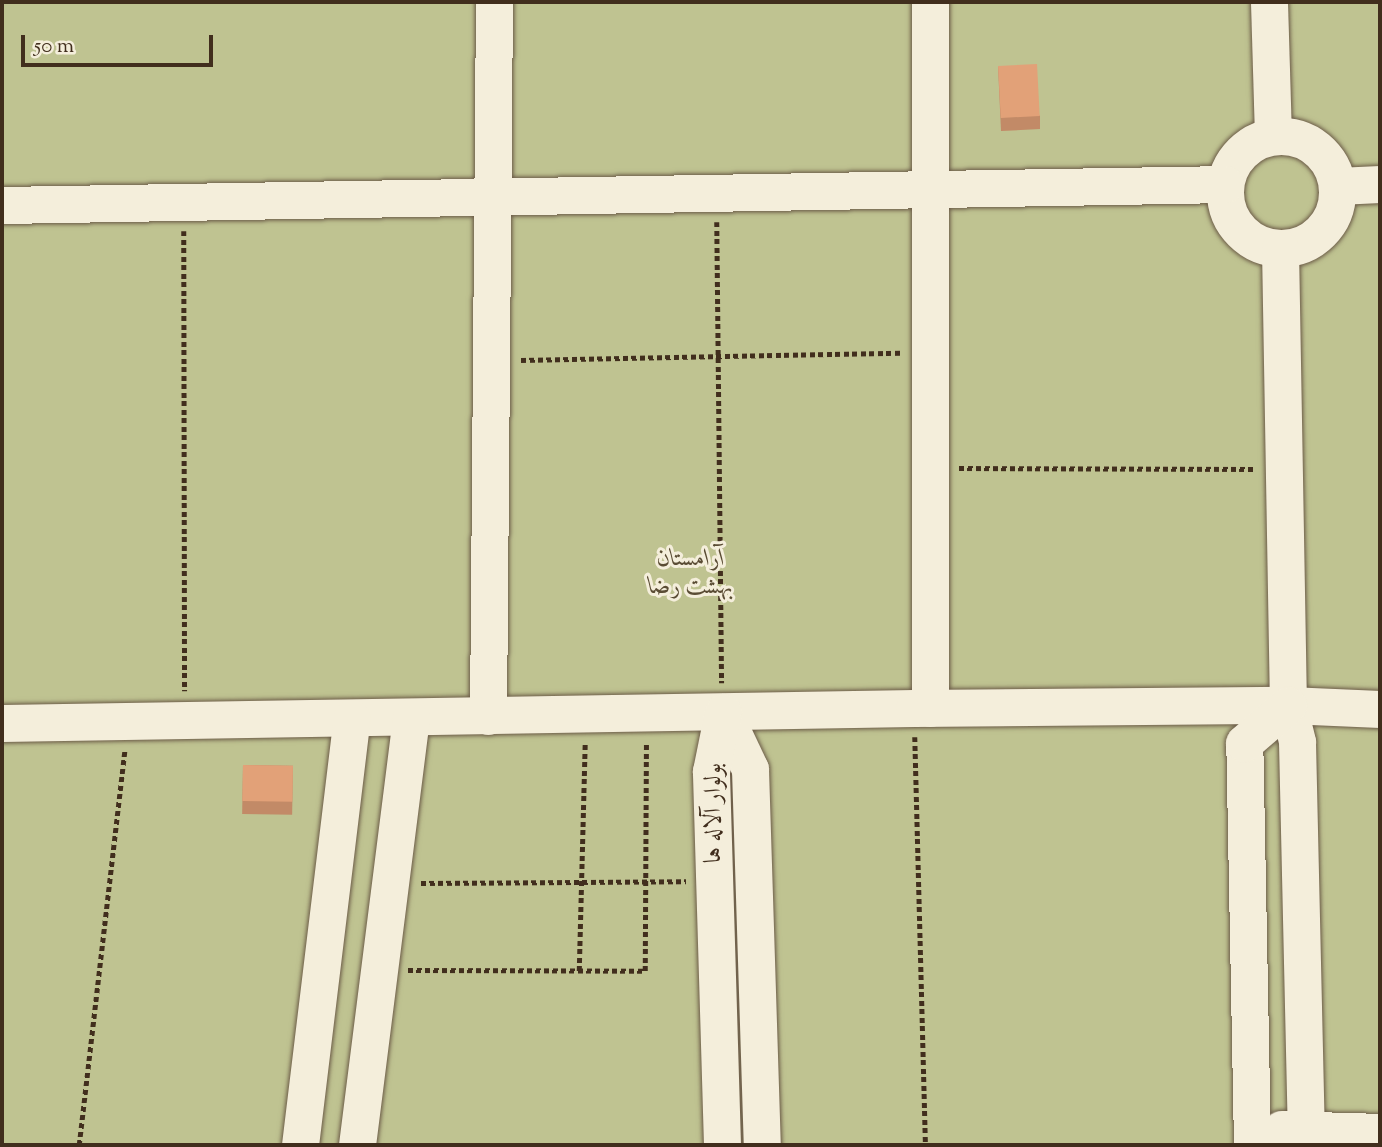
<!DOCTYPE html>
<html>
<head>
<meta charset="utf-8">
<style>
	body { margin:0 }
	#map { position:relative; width:1382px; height:1147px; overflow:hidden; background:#eee5c7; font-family:"Sorts Mill Goudy",Amiri,serif }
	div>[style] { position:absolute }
	.green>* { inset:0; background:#bfc391; transform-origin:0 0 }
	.path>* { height:4.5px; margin-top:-2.25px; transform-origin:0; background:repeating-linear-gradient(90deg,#412e1d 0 5px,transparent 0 8.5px) }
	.roads { filter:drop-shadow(0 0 2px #6c5c48) drop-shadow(0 0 2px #6c5c48) }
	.minor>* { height:37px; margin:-18.5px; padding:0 18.5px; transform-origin:18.5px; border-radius:18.5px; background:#f4eedb }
	.minor>.ring { margin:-18.5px; padding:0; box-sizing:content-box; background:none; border:37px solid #f4eedb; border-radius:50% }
	.wall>* { inset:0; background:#c28a67; transform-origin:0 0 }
	.building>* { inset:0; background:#e2a178; transform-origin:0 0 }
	span { translate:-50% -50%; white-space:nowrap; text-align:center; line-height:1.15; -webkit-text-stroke:6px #f4eedb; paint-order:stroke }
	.park-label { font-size:24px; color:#5a4c34; font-style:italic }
	.street-label { font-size:24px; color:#412e1d }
	.frame { position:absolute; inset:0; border:4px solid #412e1d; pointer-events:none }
	.scale { position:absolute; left:21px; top:35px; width:192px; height:32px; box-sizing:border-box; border:4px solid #412e1d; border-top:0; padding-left:9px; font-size:21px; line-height:24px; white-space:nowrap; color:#412e1d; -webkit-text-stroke:5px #f4eedb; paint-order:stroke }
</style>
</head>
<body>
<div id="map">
	<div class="green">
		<i style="left:2px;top:2px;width:1378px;height:1143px"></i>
	</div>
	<div class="path">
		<i style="left:717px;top:222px;width:461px;rotate:89.4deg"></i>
		<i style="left:184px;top:231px;width:460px;rotate:89.9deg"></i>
		<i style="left:521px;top:360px;width:380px;rotate:-1.1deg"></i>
		<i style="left:959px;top:468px;width:296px;rotate:0.2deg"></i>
		<i style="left:915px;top:737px;width:408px;rotate:88.5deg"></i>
		<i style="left:421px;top:883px;width:265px;rotate:-0.4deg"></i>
		<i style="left:408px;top:970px;width:237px;rotate:0.2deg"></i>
		<i style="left:645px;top:971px;width:229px;rotate:-89.7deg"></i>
		<i style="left:579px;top:971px;width:228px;rotate:-88.5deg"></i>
		<i style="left:79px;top:1145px;width:398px;rotate:-83.4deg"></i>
	</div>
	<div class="roads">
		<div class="minor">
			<i style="left:930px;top:2px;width:706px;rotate:90deg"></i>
			<i style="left:1269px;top:2px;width:134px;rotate:88.3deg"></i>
			<i class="ring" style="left:1225px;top:136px;width:75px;height:75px"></i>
			<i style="left:1337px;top:186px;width:43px;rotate:-2.7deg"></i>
			<i style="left:2px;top:205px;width:1223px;rotate:-0.98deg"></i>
			<i style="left:1280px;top:248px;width:457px;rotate:89deg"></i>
			<i style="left:1288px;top:705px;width:38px;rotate:76deg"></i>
			<i style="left:1297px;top:742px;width:403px;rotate:88.7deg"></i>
			<i style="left:723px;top:712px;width:63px;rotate:64.7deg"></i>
			<i style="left:750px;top:769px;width:376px;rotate:88.2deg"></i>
			<i style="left:488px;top:716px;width:714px;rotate:-89.52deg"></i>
			<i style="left:2px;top:723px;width:912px;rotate:-0.94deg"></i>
			<i style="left:914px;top:708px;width:374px;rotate:-0.5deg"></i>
			<i style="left:1288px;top:705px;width:92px;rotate:2.5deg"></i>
			<i style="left:1281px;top:1129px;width:99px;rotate:1.7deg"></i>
			<i style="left:300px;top:1145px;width:430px;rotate:-83.1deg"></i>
			<i style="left:357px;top:1145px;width:431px;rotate:-82.8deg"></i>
			<i style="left:722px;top:1145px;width:374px;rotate:-91.7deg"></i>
			<i style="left:711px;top:771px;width:60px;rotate:-78.5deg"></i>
			<i style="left:1252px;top:1145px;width:402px;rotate:-91.1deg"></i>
			<i style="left:1244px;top:743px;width:58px;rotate:-40.8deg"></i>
		</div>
	</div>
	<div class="wall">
		<i style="clip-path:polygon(998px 66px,1040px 116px,1040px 129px,1001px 131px)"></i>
		<i style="left:243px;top:765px;width:50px;height:49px;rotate:1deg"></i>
	</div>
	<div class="building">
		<i style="left:1037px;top:64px;width:52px;height:39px;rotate:87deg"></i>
		<i style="left:243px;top:765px;width:50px;height:36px;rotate:1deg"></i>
	</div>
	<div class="park-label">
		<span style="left:691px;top:574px">آرامستان<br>بهشت رضا</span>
	</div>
	<div class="street-label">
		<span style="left:715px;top:813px;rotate:-90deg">بولوار آلاله ها</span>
	</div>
	<div class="frame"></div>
	<div class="scale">50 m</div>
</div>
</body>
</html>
